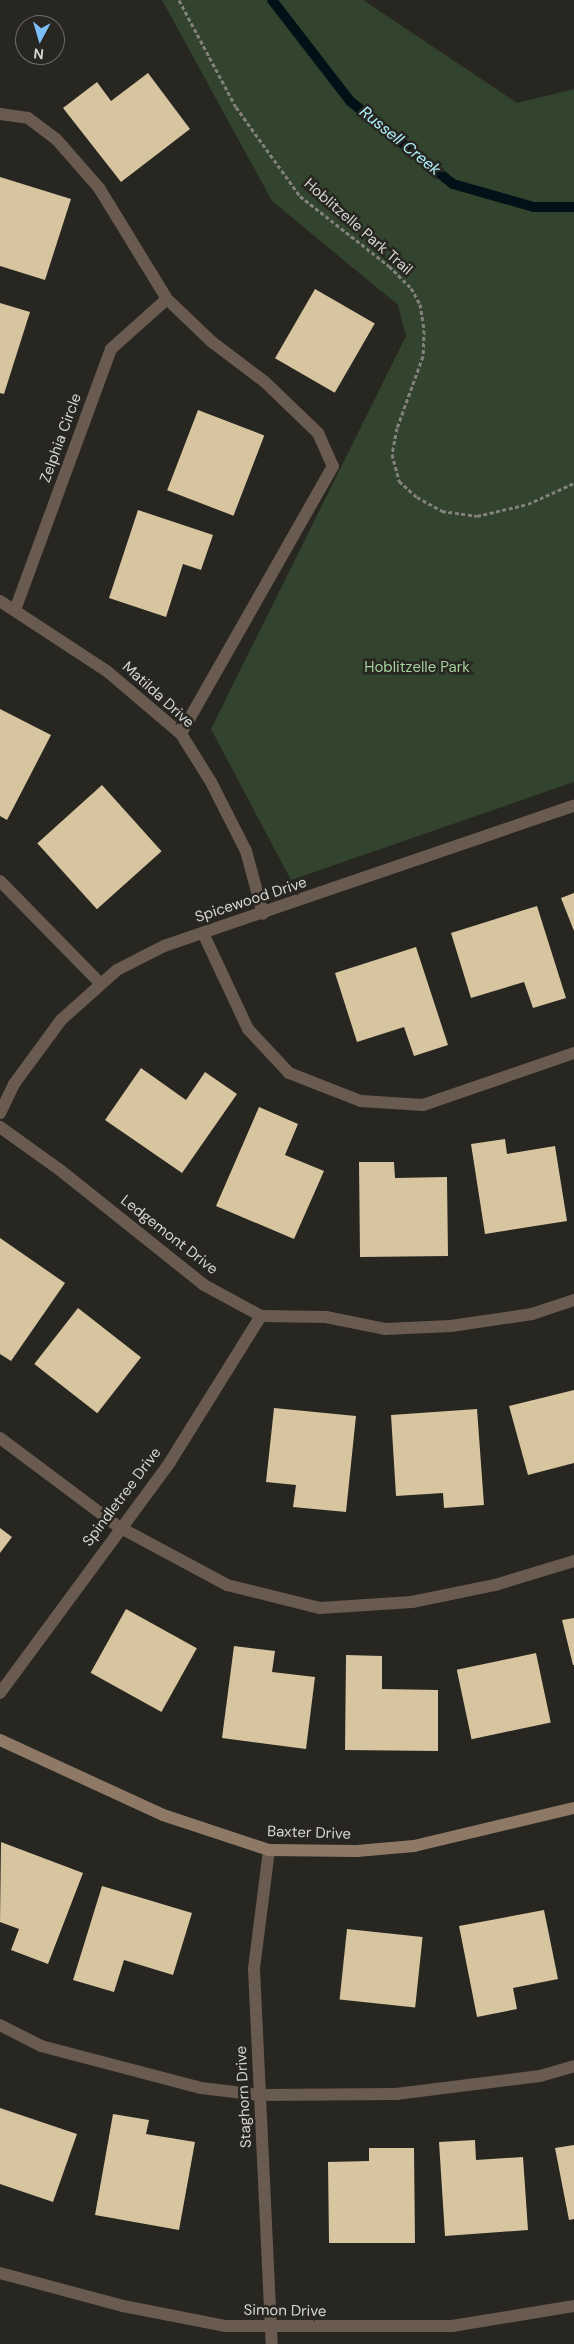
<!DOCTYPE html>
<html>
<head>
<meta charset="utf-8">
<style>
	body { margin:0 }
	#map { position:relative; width:574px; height:2344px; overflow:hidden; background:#282621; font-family:"DM Sans",sans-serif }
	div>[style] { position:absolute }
	.green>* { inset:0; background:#32432e }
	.stream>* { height:10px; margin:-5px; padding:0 5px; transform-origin:5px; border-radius:5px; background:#001217 }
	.building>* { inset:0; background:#d6c59e; transform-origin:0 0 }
	.path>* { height:3px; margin-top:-1.5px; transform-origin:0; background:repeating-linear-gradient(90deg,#82817c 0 4px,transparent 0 6.5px) }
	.lane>* { height:12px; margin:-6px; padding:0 6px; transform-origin:6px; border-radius:6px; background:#695b50 }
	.street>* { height:12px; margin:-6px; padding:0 6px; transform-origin:6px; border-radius:6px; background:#695b50 }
	.secondary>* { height:12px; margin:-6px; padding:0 6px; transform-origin:6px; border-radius:6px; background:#8e7966 }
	span { translate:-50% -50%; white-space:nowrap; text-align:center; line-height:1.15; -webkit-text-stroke:5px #282621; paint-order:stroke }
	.street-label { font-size:15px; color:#d7d6d2 }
	.park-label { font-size:15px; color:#a4d09c }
	.water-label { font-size:16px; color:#adf0fc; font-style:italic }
	.north { position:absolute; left:15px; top:15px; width:50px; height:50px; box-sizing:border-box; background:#282621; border:1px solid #6e6c68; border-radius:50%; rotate:186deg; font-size:14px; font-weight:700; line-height:20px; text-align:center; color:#d7d6d2 }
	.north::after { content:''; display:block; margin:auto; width:18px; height:22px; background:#7bbef9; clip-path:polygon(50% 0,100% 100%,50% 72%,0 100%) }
</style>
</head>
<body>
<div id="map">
	<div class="green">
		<i style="clip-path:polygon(162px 0,363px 0,517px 103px,574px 89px,574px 782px,291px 880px,211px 729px,406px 336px,398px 305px,272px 201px)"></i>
	</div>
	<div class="stream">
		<i style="left:272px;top:0;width:128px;rotate:52.3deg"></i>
		<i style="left:350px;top:101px;width:132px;rotate:38.9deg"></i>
		<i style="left:453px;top:184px;width:84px;rotate:15.9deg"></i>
		<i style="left:534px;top:207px;width:40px"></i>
	</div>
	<div class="building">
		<i style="clip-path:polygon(148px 73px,190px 129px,121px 182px,63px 108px,97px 82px,111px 101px)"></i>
		<i style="clip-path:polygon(0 177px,71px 199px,45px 280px,0 266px)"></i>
		<i style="left:315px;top:289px;width:69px;height:80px;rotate:30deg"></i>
		<i style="clip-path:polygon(0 303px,30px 312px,4px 394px,0 393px)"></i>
		<i style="left:198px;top:410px;width:71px;height:86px;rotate:21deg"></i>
		<i style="clip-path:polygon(138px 510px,213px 535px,201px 570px,183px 564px,166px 617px,109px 598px)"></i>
		<i style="clip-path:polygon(0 709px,51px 735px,7px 820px,0 816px)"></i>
		<i style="left:102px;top:785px;width:89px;height:87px;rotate:48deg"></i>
		<i style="clip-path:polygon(574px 893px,574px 931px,561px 898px)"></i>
		<i style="clip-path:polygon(537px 906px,566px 998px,533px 1008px,524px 982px,471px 998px,451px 933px)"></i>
		<i style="clip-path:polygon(416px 947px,448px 1045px,414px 1056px,404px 1027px,357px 1042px,335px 973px)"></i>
		<i style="clip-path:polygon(141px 1068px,186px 1100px,205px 1072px,237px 1094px,182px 1173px,105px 1120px)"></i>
		<i style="clip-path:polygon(259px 1107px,298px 1124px,285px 1155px,324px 1171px,294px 1239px,216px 1206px)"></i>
		<i style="clip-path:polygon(505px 1139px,507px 1154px,555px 1146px,567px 1221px,485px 1234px,471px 1144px)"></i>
		<i style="clip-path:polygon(359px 1162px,394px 1162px,395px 1178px,447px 1177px,448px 1256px,360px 1257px)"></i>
		<i style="clip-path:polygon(0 1238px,65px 1283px,11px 1361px,0 1354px)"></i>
		<i style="left:78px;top:1308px;width:80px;height:71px;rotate:38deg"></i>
		<i style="clip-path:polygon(574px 1390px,574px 1463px,528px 1475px,509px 1406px)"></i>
		<i style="clip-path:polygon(274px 1408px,356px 1416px,346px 1512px,293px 1507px,296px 1485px,266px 1482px)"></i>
		<i style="clip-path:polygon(477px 1409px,484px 1505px,444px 1508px,443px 1493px,396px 1496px,391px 1415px)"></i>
		<i style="clip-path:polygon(0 1528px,12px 1537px,0 1553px)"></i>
		<i style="left:126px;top:1609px;width:81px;height:73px;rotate:29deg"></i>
		<i style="clip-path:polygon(574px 1618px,574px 1665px,573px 1665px,562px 1620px)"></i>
		<i style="clip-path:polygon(234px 1646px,275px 1651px,272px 1672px,315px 1677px,306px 1749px,222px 1738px)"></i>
		<i style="left:536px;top:1653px;width:71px;height:81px;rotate:78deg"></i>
		<i style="clip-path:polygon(346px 1655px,382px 1656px,382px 1689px,438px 1690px,438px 1751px,345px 1750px)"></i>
		<i style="clip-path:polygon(1px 1842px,83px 1873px,48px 1964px,11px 1950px,19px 1929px,0 1922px)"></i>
		<i style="clip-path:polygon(102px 1886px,192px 1913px,173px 1975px,124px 1960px,114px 1992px,73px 1980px)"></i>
		<i style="clip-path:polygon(544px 1910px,558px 1979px,513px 1988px,517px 2009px,477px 2017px,459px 1926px)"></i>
		<i style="left:347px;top:1929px;width:76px;height:71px;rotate:6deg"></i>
		<i style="clip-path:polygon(0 2108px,77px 2134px,53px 2202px,0 2184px)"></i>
		<i style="clip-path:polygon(113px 2114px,149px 2120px,146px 2134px,195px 2142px,179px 2230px,95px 2215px)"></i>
		<i style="clip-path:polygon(475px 2140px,476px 2160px,523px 2157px,528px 2230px,445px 2236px,439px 2142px)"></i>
		<i style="clip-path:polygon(574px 2145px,574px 2219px,569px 2220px,555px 2148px)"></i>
		<i style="clip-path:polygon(369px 2148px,414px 2148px,415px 2243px,329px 2243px,328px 2162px,369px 2161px)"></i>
	</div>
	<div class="path">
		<i style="left:179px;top:0;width:121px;rotate:62deg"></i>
		<i style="left:236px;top:107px;width:110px;rotate:54.3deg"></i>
		<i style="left:300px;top:196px;width:113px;rotate:38.2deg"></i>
		<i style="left:389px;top:266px;width:31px;rotate:45deg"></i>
		<i style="left:411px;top:288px;width:18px;rotate:61deg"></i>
		<i style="left:420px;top:304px;width:26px;rotate:81deg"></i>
		<i style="left:424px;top:330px;width:26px;rotate:92deg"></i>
		<i style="left:423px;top:356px;width:77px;rotate:109.9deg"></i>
		<i style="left:397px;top:428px;width:26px;rotate:101deg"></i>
		<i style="left:392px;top:454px;width:28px;rotate:75deg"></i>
		<i style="left:399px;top:481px;width:24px;rotate:42deg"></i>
		<i style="left:417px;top:497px;width:29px;rotate:29deg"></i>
		<i style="left:442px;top:511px;width:35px;rotate:8deg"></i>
		<i style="left:477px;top:516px;width:52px;rotate:-13.2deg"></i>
		<i style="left:528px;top:504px;width:51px;rotate:-24.5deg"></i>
	</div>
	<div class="lane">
		<i style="left:0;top:114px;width:28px;rotate:8deg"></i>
		<i style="left:28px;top:118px;width:36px;rotate:37deg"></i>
		<i style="left:57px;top:140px;width:64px;rotate:48.8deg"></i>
		<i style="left:99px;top:188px;width:130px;rotate:58.5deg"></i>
		<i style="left:167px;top:299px;width:62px;rotate:43.7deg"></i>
		<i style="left:212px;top:342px;width:66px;rotate:37deg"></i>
		<i style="left:265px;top:382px;width:74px;rotate:43.9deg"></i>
		<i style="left:318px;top:433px;width:36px;rotate:66deg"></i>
		<i style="left:333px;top:466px;width:308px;rotate:119.6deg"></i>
		<i style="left:0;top:881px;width:144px;rotate:45.6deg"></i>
		<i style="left:203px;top:933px;width:106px;rotate:64.9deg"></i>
		<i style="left:248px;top:1029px;width:60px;rotate:47deg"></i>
		<i style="left:289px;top:1073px;width:77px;rotate:21.3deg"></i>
		<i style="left:361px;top:1101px;width:62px;rotate:3.7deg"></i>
		<i style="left:423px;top:1105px;width:160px;rotate:-19deg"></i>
		<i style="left:0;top:1438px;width:149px;rotate:36.8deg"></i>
		<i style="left:119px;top:1527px;width:123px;rotate:28.2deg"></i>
		<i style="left:227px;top:1585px;width:96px;rotate:13.9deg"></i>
		<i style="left:320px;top:1608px;width:92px;rotate:-3.7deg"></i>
		<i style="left:412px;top:1602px;width:85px;rotate:-11.6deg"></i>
		<i style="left:495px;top:1585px;width:83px;rotate:-16.9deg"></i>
		<i style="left:0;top:2025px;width:46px;rotate:27.1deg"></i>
		<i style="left:41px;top:2046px;width:165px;rotate:14.7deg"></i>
		<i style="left:201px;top:2088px;width:59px;rotate:6.8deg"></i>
		<i style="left:260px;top:2095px;width:136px;rotate:-0.4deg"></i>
		<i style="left:396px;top:2094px;width:145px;rotate:-7.1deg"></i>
		<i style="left:540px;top:2076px;width:35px;rotate:-16deg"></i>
	</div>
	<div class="street">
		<i style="left:0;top:601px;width:129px;rotate:33.3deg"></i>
		<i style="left:108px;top:672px;width:96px;rotate:40.3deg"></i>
		<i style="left:181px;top:734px;width:57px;rotate:58deg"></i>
		<i style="left:211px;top:782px;width:77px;rotate:63.1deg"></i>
		<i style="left:246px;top:851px;width:65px;rotate:74.9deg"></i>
		<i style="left:15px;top:610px;width:278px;rotate:-69.8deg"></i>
		<i style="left:111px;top:349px;width:75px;rotate:-41.8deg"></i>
		<i style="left:0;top:1113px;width:32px;rotate:-64deg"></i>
		<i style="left:14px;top:1084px;width:79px;rotate:-53.7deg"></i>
		<i style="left:61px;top:1020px;width:75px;rotate:-41.8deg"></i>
		<i style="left:117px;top:970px;width:53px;rotate:-27.1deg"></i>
		<i style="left:164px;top:946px;width:433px;rotate:-18.9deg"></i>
		<i style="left:0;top:1127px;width:74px;rotate:35.6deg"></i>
		<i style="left:60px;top:1170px;width:184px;rotate:38.6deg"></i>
		<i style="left:204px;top:1285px;width:65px;rotate:28.5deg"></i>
		<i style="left:261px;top:1316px;width:65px;rotate:0.9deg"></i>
		<i style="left:326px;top:1317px;width:60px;rotate:11.5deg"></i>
		<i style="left:385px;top:1329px;width:66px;rotate:-2.6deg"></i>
		<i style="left:451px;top:1326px;width:82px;rotate:-8.4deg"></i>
		<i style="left:532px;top:1314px;width:44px;rotate:-18.4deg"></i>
		<i style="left:0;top:1693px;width:287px;rotate:-53.6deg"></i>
		<i style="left:170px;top:1462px;width:172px;rotate:-58.1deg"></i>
		<i style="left:269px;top:1850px;width:120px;rotate:97.2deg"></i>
		<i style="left:254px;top:1969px;width:375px;rotate:87.3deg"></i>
		<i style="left:0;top:2273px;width:127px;rotate:15deg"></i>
		<i style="left:123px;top:2306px;width:105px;rotate:11deg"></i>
		<i style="left:226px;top:2326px;width:226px"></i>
		<i style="left:452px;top:2326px;width:124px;rotate:-9.3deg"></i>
	</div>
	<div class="secondary">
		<i style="left:0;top:1740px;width:179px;rotate:24.7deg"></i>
		<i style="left:163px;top:1815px;width:112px;rotate:18.3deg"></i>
		<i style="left:269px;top:1850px;width:88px;rotate:0.7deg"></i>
		<i style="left:357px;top:1851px;width:57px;rotate:-5deg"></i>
		<i style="left:414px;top:1846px;width:164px;rotate:-13.4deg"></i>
	</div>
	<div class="street-label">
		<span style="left:358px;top:227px;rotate:41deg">Hoblitzelle Park Trail</span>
		<span style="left:61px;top:438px;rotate:-70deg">Zelphia Circle</span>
		<span style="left:158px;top:695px;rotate:42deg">Matilda Drive</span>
		<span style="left:251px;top:900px;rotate:-18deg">Spicewood Drive</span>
		<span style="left:169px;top:1235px;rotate:38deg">Ledgemont Drive</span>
		<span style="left:122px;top:1497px;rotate:-53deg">Spindletree Drive</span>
		<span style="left:309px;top:1833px;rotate:2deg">Baxter Drive</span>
		<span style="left:244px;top:2097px;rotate:-93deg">Staghorn Drive</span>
		<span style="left:285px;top:2311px;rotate:1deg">Simon Drive</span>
	</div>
	<div class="park-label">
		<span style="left:417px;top:668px">Hoblitzelle Park</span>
	</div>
	<div class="water-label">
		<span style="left:400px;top:141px;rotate:39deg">Russell Creek</span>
	</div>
	<div class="north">N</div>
</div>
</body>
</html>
